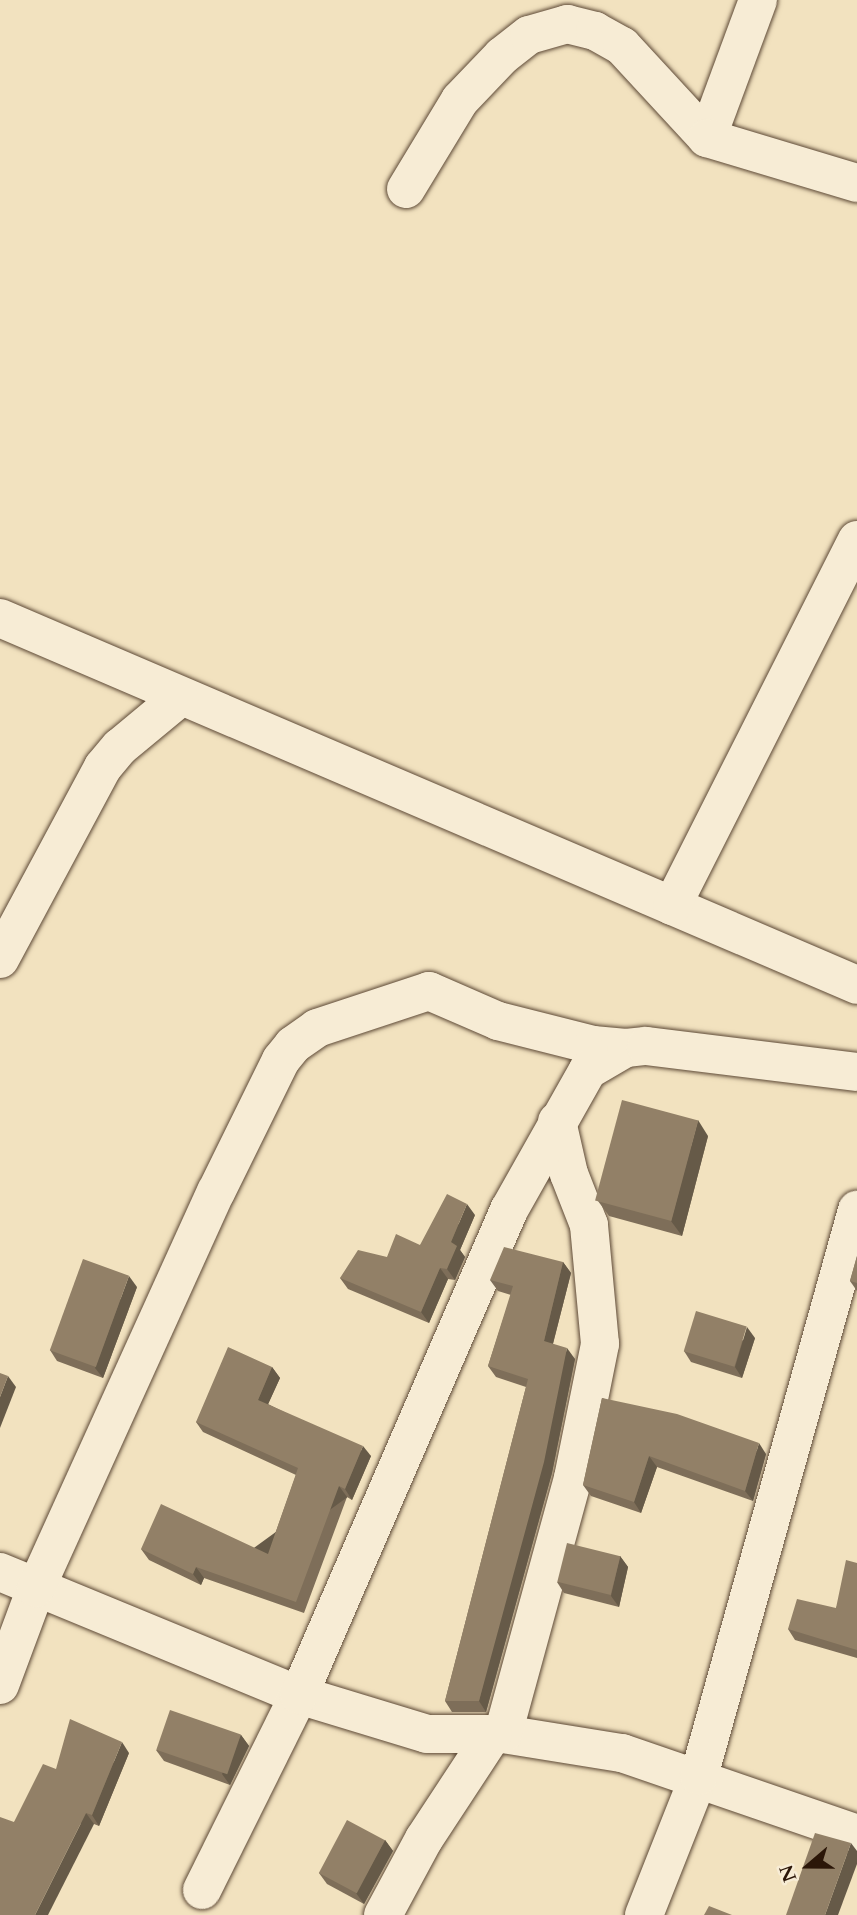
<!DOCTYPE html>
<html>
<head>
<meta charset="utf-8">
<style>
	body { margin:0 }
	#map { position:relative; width:857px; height:1915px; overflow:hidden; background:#f2e2bf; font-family:Cardo,serif }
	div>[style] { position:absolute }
	.roads { filter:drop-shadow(0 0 2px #5d4936) drop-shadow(0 0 2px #5d4936) }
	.minor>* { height:38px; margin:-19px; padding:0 19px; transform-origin:19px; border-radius:19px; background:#f7ecd5 }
	.wall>* { inset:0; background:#7e6e59 }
	.shaded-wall>* { inset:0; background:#665a48; transform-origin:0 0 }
	.building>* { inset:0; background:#928067; transform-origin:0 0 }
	span { translate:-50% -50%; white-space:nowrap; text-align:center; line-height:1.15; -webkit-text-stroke:5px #f7ecd5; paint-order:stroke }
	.north { position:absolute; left:773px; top:1831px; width:70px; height:70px; -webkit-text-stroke:5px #f7ecd5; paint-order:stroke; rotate:250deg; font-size:19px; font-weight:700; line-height:28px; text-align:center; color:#2b1608 }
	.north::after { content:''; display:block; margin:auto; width:24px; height:32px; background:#2b1608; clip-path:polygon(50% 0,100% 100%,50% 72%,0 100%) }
</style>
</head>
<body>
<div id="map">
	<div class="roads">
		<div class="minor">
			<i style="left:707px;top:138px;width:147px;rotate:-69.7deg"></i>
			<i style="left:406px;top:189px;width:104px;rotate:-58.8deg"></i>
			<i style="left:460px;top:100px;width:61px;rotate:-46.3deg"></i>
			<i style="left:502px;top:56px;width:34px;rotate:-38deg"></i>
			<i style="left:529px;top:35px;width:40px;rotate:-16deg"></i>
			<i style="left:567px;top:24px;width:29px;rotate:14deg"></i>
			<i style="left:595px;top:31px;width:31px;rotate:29deg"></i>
			<i style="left:622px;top:46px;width:125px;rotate:47.3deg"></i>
			<i style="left:707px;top:138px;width:157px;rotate:16.7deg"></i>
			<i style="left:0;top:618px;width:932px;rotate:23.18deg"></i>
			<i style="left:672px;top:906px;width:410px;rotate:-63.2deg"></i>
			<i style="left:0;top:959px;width:218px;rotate:-61.8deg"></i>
			<i style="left:103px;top:767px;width:26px;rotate:-50deg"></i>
			<i style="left:120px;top:747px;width:77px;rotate:-39.7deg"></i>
			<i style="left:0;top:1572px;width:323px;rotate:22.4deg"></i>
			<i style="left:299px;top:1695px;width:134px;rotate:16.9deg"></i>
			<i style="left:427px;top:1734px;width:76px"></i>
			<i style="left:503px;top:1734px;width:121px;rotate:9.1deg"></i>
			<i style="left:622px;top:1753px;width:249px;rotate:19deg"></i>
			<i style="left:0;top:1685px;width:103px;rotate:-69.6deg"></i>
			<i style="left:36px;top:1588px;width:435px;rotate:-65.6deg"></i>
			<i style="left:216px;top:1192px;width:147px;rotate:-63.8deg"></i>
			<i style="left:281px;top:1060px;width:19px;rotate:-51deg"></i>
			<i style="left:293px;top:1045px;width:29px;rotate:-35deg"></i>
			<i style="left:317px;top:1028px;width:118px;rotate:-18.3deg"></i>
			<i style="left:429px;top:991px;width:75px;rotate:23.5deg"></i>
			<i style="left:498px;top:1021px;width:98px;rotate:14.2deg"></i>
			<i style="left:593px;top:1045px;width:33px;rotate:5deg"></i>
			<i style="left:503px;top:1734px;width:265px;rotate:-74.7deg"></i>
			<i style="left:573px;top:1478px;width:137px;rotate:-78.6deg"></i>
			<i style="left:600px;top:1344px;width:120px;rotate:-95.3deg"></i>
			<i style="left:589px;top:1225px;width:55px;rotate:-111.4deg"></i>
			<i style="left:569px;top:1174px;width:54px;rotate:-102.8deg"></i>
			<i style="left:202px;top:1890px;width:218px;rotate:-63.6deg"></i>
			<i style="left:299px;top:1695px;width:529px;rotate:-66.59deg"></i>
			<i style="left:509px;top:1210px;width:161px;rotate:-60.6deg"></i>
			<i style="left:588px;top:1070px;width:44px;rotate:-30.1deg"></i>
			<i style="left:626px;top:1048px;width:20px;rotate:-6deg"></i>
			<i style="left:646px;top:1046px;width:213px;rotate:7deg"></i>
			<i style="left:383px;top:1915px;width:86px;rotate:-61.7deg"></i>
			<i style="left:424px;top:1839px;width:126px;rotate:-56.7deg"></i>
			<i style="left:644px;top:1915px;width:149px;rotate:-68.4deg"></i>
			<i style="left:699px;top:1776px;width:588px;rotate:-74.4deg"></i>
		</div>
	</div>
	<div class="wall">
		<i style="clip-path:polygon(708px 1136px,682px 1236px,609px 1216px,598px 1201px)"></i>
		<i style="clip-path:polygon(475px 1215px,460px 1250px,465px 1257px,455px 1280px,448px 1279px,429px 1323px,348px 1289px,340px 1278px,387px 1257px,420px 1245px)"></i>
		<i style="clip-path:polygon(857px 1256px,857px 1291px,850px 1281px)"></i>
		<i style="clip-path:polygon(563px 1262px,571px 1273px,553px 1344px,575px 1359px,552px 1473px,486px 1712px,452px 1712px,445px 1701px,526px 1387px,496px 1377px,488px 1366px,511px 1295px,498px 1291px,490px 1280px)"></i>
		<i style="clip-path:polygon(137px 1287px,103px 1378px,57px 1361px,50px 1350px)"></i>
		<i style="clip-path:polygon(755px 1338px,742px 1378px,691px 1362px,684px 1351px)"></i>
		<i style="clip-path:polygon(272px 1367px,280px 1378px,268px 1404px,371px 1456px,352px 1500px,347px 1497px,304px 1613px,204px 1578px,201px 1585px,149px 1560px,141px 1549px,268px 1554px,296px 1475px,203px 1432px,196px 1422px)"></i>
		<i style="clip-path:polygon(602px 1398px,766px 1454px,753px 1501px,657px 1467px,641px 1513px,591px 1496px,583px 1485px)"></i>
		<i style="clip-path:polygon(620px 1556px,628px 1567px,619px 1607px,564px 1593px,557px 1582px)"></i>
		<i style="clip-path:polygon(857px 1563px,857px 1658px,795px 1640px,788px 1629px,836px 1608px)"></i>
		<i style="clip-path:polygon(241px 1735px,249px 1746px,230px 1785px,164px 1761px,156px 1750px)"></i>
		<i style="clip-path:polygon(129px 1753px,99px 1826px,94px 1824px,14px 1822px)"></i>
		<i style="clip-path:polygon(385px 1840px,393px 1851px,364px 1904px,327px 1884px,319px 1873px)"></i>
	</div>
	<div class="shaded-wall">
		<i style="clip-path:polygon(698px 1120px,708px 1136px,682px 1236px,671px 1221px)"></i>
		<i style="clip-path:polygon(467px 1204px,475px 1215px,460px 1250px,465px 1257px,455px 1280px,447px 1269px,451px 1242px)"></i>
		<i style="clip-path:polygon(563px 1262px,571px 1273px,551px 1351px,544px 1341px)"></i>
		<i style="clip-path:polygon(440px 1268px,448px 1279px,429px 1323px,421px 1312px)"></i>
		<i style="clip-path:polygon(129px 1276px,137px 1287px,103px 1378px,95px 1368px)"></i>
		<i style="clip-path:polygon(747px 1327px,755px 1338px,742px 1378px,735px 1367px)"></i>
		<i style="clip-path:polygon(567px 1348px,575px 1359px,552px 1473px,486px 1712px,479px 1701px)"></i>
		<i style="clip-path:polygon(272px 1367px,280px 1378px,265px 1411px,258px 1400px)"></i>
		<i style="clip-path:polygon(8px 1376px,16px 1387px,0 1428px,0 1397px)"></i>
		<i style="clip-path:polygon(759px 1443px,766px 1454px,753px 1501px,745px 1491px)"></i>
		<i style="clip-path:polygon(363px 1446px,371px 1456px,352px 1500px,345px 1489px)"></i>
		<i style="clip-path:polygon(649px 1456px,657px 1467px,641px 1513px,634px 1502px)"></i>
		<i style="left:339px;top:1486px;width:14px;height:124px;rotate:54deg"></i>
		<i style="clip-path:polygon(620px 1556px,628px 1567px,619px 1607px,611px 1596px)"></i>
		<i style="clip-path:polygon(196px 1567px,204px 1578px,201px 1585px,193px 1574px)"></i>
		<i style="clip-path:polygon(241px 1735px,249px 1746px,230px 1785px,222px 1774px)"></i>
		<i style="clip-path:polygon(122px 1742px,129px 1753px,99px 1826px,92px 1815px)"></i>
		<i style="clip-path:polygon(86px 1813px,94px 1824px,48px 1915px,35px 1915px)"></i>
		<i style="clip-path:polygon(385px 1840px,393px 1851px,364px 1904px,356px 1893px)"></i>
		<i style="clip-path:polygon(851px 1843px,857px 1851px,857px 1864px,838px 1915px,825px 1915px)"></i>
	</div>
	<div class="building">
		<i style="left:622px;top:1100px;width:79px;height:104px;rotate:15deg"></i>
		<i style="clip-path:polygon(447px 1194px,467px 1204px,451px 1242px,457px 1246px,447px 1269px,440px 1268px,421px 1312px,340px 1278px,358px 1250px,387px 1257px,396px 1234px,420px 1245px)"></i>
		<i style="clip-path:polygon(504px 1247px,563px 1262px,544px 1341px,567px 1348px,544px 1462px,479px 1701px,445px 1701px,528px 1379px,488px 1366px,513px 1286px,490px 1280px)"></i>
		<i style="clip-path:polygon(857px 1256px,857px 1283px,850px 1281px)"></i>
		<i style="left:83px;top:1259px;width:49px;height:97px;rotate:20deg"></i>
		<i style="left:696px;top:1311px;width:53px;height:42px;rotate:17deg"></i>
		<i style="clip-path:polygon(228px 1347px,272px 1367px,258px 1400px,363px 1446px,345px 1489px,339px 1486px,296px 1602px,196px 1567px,193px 1574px,141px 1549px,161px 1504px,268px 1554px,298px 1468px,196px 1422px)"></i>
		<i style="clip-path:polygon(0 1373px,8px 1376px,0 1397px)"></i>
		<i style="clip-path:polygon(602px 1398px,677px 1414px,759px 1443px,745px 1491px,649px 1456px,634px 1502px,583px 1485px)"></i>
		<i style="left:567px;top:1543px;width:55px;height:40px;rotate:14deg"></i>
		<i style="clip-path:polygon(846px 1560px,857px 1563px,857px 1650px,788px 1629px,797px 1599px,836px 1608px)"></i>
		<i style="left:170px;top:1710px;width:75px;height:42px;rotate:19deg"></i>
		<i style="clip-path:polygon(70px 1719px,122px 1742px,92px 1815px,86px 1813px,35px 1915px,0 1915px,0 1817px,14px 1822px,43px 1764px,56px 1769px)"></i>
		<i style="left:347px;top:1820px;width:43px;height:60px;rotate:28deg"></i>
		<i style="clip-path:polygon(815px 1833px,851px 1843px,825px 1915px,786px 1915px)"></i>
		<i style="clip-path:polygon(709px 1906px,732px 1915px,704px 1915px)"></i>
	</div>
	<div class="north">N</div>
</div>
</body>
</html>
